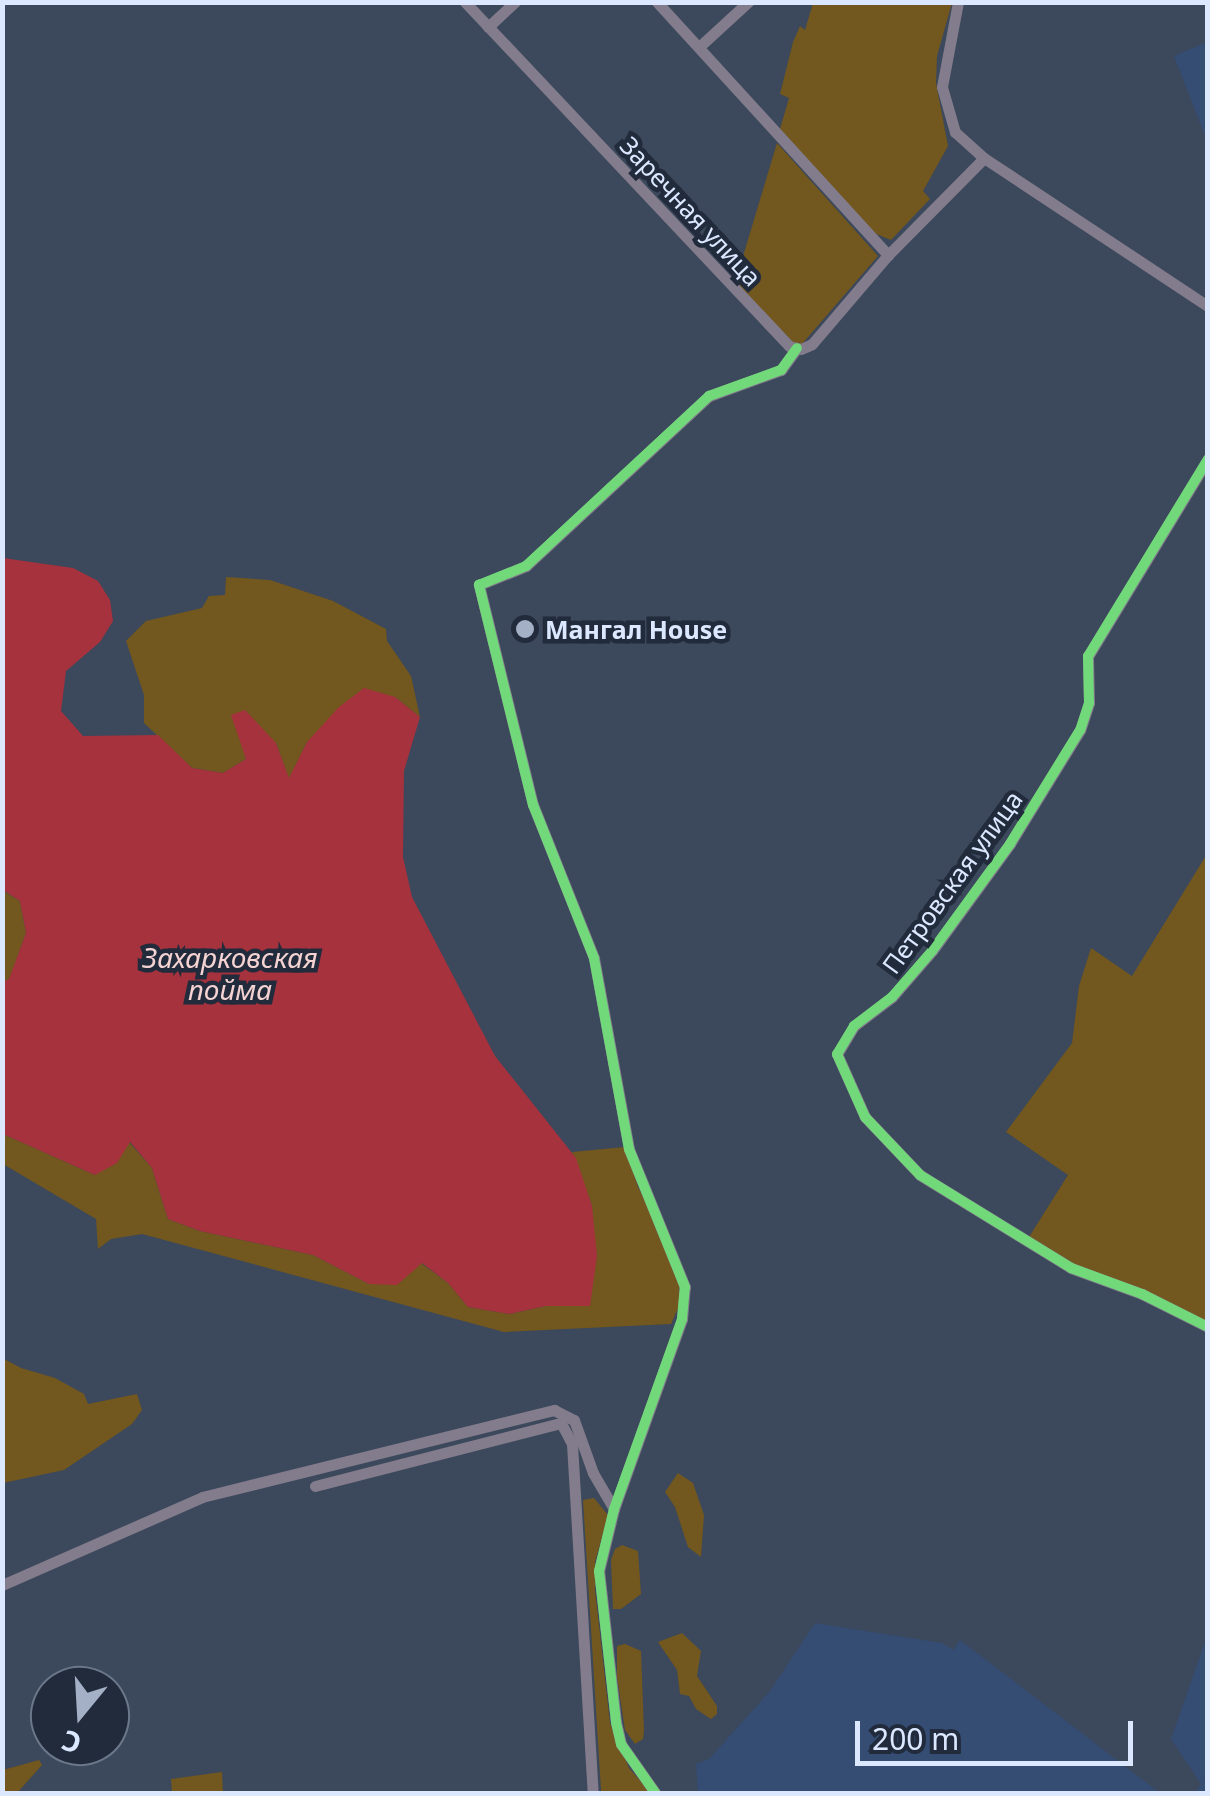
<!DOCTYPE html>
<html>
<head>
<meta charset="utf-8">
<style>
	body { margin:0 }
	#map { position:relative; width:1210px; height:1796px; overflow:hidden; background:#3c485b; font-family:"Noto Sans",sans-serif }
	div>[style] { position:absolute }
	.built>* { inset:0; background:#354c73 }
	.green>* { inset:0; background:#72571e }
	.water>* { inset:0; background:#a6323e }
	.minor>* { height:11px; margin:-5.5px; padding:0 5.5px; transform-origin:5.5px; border-radius:5.5px; background:#827c8c }
	.cycleway>* { height:10px; margin:-5px; padding:0 5px; transform-origin:5px; border-radius:5px; background:#71d979 }
	.dots>* { width:28px; height:28px; translate:-50% -50%; box-sizing:border-box; border:5px solid #212b3c; border-radius:50% }
	span { translate:-50% -50%; white-space:nowrap; text-align:center; line-height:1.15; -webkit-text-stroke:9px #212b3c; paint-order:stroke }
	.street-label { font-size:25px; color:#dbe8ff }
	.poi-label { font-size:25px; color:#dbe8ff; font-weight:700 }
	.left { translate:0 -50%; text-align:left }
	.water-label { font-size:28px; color:#f5d3d2; font-style:italic }
	.frame { position:absolute; inset:0; border:5px solid #dbe8ff; pointer-events:none }
	.north { position:absolute; left:30px; top:1666px; width:100px; height:100px; box-sizing:border-box; background:#212b3c; border:2px solid #6b778a; border-radius:50%; rotate:198deg; font-size:28px; font-weight:700; line-height:40px; text-align:center; color:#dbe8ff }
	.north::after { content:''; display:block; margin:auto; width:35px; height:45px; background:#a3b0c6; clip-path:polygon(50% 0,100% 100%,50% 72%,0 100%) }
	.scale { position:absolute; left:855px; top:1721px; width:278px; height:45px; box-sizing:border-box; border:5px solid #dbe8ff; border-top:0; padding-left:12px; font-size:30px; line-height:35px; white-space:nowrap; color:#dbe8ff; -webkit-text-stroke:8px #212b3c; paint-order:stroke }
</style>
</head>
<body>
<div id="map">
	<div class="built">
		<i style="clip-path:polygon(1207px 42px,1207px 141px,1174px 56px)"></i>
		<i style="clip-path:polygon(815px 1623px,942px 1643px,953px 1650px,960px 1640px,1160px 1793px,698px 1793px,696px 1764px,709px 1759px,770px 1691px)"></i>
		<i style="clip-path:polygon(1207px 1636px,1207px 1793px,1195px 1793px,1201px 1784px,1171px 1739px)"></i>
	</div>
	<div class="green">
		<i style="clip-path:polygon(813px 3px,952px 3px,937px 56px,936px 83px,948px 146px,923px 191px,930px 199px,891px 240px,874px 233px,780px 129px,789px 98px,780px 94px,793px 42px,800px 26px,805px 30px)"></i>
		<i style="clip-path:polygon(777px 143px,878px 256px,802px 344px,794px 343px,735px 283px)"></i>
		<i style="clip-path:polygon(226px 577px,270px 580px,333px 601px,386px 629px,387px 641px,411px 676px,420px 717px,395px 697px,307px 742px,289px 779px,276px 743px,242px 744px,246px 759px,223px 773px,192px 768px,144px 723px,144px 695px,126px 641px,146px 621px,202px 608px,209px 596px,225px 595px)"></i>
		<i style="clip-path:polygon(1207px 854px,1207px 1322px,1081px 1270px,1029px 1237px,1068px 1175px,1006px 1132px,1072px 1043px,1079px 986px,1091px 948px,1132px 976px)"></i>
		<i style="clip-path:polygon(2px 890px,20px 901px,26px 933px,9px 980px,3px 982px)"></i>
		<i style="clip-path:polygon(3px 1134px,95px 1175px,129px 1142px,152px 1168px,168px 1219px,200px 1231px,313px 1255px,369px 1284px,421px 1263px,448px 1283px,468px 1307px,509px 1314px,546px 1306px,590px 1306px,592px 1206px,572px 1152px,625px 1147px,638px 1187px,669px 1249px,679px 1285px,679px 1306px,671px 1324px,504px 1332px,142px 1234px,111px 1239px,98px 1249px,96px 1219px,3px 1164px)"></i>
		<i style="clip-path:polygon(2px 1358px,21px 1368px,55px 1378px,84px 1394px,88px 1404px,137px 1394px,142px 1410px,132px 1424px,64px 1470px,3px 1483px)"></i>
		<i style="clip-path:polygon(678px 1473px,693px 1483px,704px 1515px,701px 1557px,688px 1547px,675px 1507px,665px 1492px)"></i>
		<i style="clip-path:polygon(594px 1498px,608px 1515px,595px 1562px,595px 1590px,610px 1723px,629px 1768px,651px 1793px,602px 1793px,601px 1790px,583px 1500px)"></i>
		<i style="clip-path:polygon(622px 1545px,638px 1551px,641px 1594px,621px 1609px,613px 1609px,611px 1560px,615px 1549px)"></i>
		<i style="clip-path:polygon(682px 1633px,701px 1651px,697px 1676px,717px 1706px,717px 1714px,711px 1719px,696px 1709px,689px 1696px,680px 1694px,677px 1670px,658px 1642px)"></i>
		<i style="clip-path:polygon(625px 1644px,641px 1651px,644px 1731px,643px 1739px,635px 1744px,625px 1730px,617px 1677px,617px 1646px)"></i>
		<i style="clip-path:polygon(39px 1760px,42px 1765px,17px 1793px,3px 1793px,3px 1770px)"></i>
		<i style="clip-path:polygon(222px 1772px,223px 1793px,172px 1793px,171px 1779px)"></i>
	</div>
	<div class="water">
		<i style="clip-path:polygon(3px 558px,73px 568px,98px 581px,110px 600px,113px 621px,100px 642px,66px 671px,61px 711px,83px 736px,158px 735px,192px 768px,223px 773px,246px 759px,231px 715px,245px 710px,276px 743px,289px 778px,307px 742px,339px 707px,364px 688px,395px 697px,420px 717px,404px 771px,403px 857px,412px 897px,495px 1056px,576px 1158px,592px 1206px,597px 1256px,590px 1306px,546px 1306px,509px 1314px,468px 1307px,448px 1283px,422px 1263px,397px 1285px,369px 1284px,313px 1255px,200px 1231px,168px 1219px,152px 1168px,130px 1142px,117px 1163px,95px 1175px,3px 1134px,3px 982px,9px 979px,26px 933px,20px 901px,3px 890px)"></i>
	</div>
	<div class="minor">
		<i style="left:465px;top:2px;width:473px;rotate:46.7deg"></i>
		<i style="left:789px;top:346px;width:12px;rotate:14deg"></i>
		<i style="left:801px;top:349px;width:12px;rotate:-24deg"></i>
		<i style="left:812px;top:344px;width:117px;rotate:-49.5deg"></i>
		<i style="left:657px;top:2px;width:343px;rotate:47.6deg"></i>
		<i style="left:888px;top:255px;width:136px;rotate:-45.3deg"></i>
		<i style="left:958px;top:2px;width:86px;rotate:100.7deg"></i>
		<i style="left:942px;top:87px;width:47px;rotate:73.9deg"></i>
		<i style="left:955px;top:132px;width:39px;rotate:42deg"></i>
		<i style="left:984px;top:158px;width:268px;rotate:33.5deg"></i>
		<i style="left:488px;top:27px;width:37px;rotate:-43deg"></i>
		<i style="left:699px;top:47px;width:67px;rotate:-42.6deg"></i>
		<i style="left:1208px;top:459px;width:231px;rotate:121.3deg"></i>
		<i style="left:1088px;top:656px;width:47px;rotate:88.8deg"></i>
		<i style="left:1089px;top:703px;width:28px;rotate:108deg"></i>
		<i style="left:1080px;top:730px;width:134px;rotate:121.6deg"></i>
		<i style="left:1010px;top:844px;width:132px;rotate:126.1deg"></i>
		<i style="left:932px;top:951px;width:61px;rotate:131deg"></i>
		<i style="left:892px;top:997px;width:48px;rotate:142.7deg"></i>
		<i style="left:854px;top:1026px;width:33px;rotate:121deg"></i>
		<i style="left:837px;top:1054px;width:69px;rotate:66deg"></i>
		<i style="left:865px;top:1117px;width:80px;rotate:46.5deg"></i>
		<i style="left:920px;top:1175px;width:177px;rotate:31.6deg"></i>
		<i style="left:1071px;top:1268px;width:76px;rotate:20.1deg"></i>
		<i style="left:1142px;top:1294px;width:74px;rotate:26.6deg"></i>
		<i style="left:315px;top:1486px;width:254px;rotate:-14.4deg"></i>
		<i style="left:561px;top:1423px;width:24px;rotate:62deg"></i>
		<i style="left:572px;top:1444px;width:351px;rotate:86.6deg"></i>
		<i style="left:2px;top:1585px;width:219px;rotate:-23.7deg"></i>
		<i style="left:202px;top:1497px;width:363px;rotate:-13.9deg"></i>
		<i style="left:554px;top:1410px;width:22px;rotate:27deg"></i>
		<i style="left:574px;top:1420px;width:56px;rotate:70.3deg"></i>
		<i style="left:593px;top:1473px;width:42px;rotate:59.7deg"></i>
		<i style="left:656px;top:1794px;width:61px;rotate:-125deg"></i>
		<i style="left:621px;top:1744px;width:23px;rotate:-103deg"></i>
		<i style="left:616px;top:1722px;width:152px;rotate:-96.4deg"></i>
		<i style="left:599px;top:1571px;width:64px;rotate:-76.4deg"></i>
		<i style="left:614px;top:1509px;width:202px;rotate:-70.3deg"></i>
		<i style="left:682px;top:1319px;width:32px;rotate:-85deg"></i>
		<i style="left:685px;top:1287px;width:149px;rotate:-112.1deg"></i>
		<i style="left:629px;top:1149px;width:194px;rotate:-100.4deg"></i>
		<i style="left:594px;top:958px;width:165px;rotate:-111.7deg"></i>
		<i style="left:533px;top:805px;width:227px;rotate:-103.8deg"></i>
		<i style="left:479px;top:585px;width:51px;rotate:-22deg"></i>
		<i style="left:526px;top:566px;width:250px;rotate:-42.9deg"></i>
		<i style="left:709px;top:396px;width:77px;rotate:-19.9deg"></i>
		<i style="left:781px;top:370px;width:27px;rotate:-54deg"></i>
	</div>
	<div class="cycleway">
		<i style="left:1208px;top:459px;width:231px;rotate:121.3deg"></i>
		<i style="left:1088px;top:656px;width:47px;rotate:88.8deg"></i>
		<i style="left:1089px;top:703px;width:28px;rotate:108deg"></i>
		<i style="left:1080px;top:730px;width:134px;rotate:121.6deg"></i>
		<i style="left:1010px;top:844px;width:132px;rotate:126.1deg"></i>
		<i style="left:932px;top:951px;width:61px;rotate:131deg"></i>
		<i style="left:892px;top:997px;width:48px;rotate:142.7deg"></i>
		<i style="left:854px;top:1026px;width:33px;rotate:121deg"></i>
		<i style="left:837px;top:1054px;width:69px;rotate:66deg"></i>
		<i style="left:865px;top:1117px;width:80px;rotate:46.5deg"></i>
		<i style="left:920px;top:1175px;width:177px;rotate:31.6deg"></i>
		<i style="left:1071px;top:1268px;width:76px;rotate:20.1deg"></i>
		<i style="left:1142px;top:1294px;width:74px;rotate:26.6deg"></i>
		<i style="left:656px;top:1794px;width:61px;rotate:-125deg"></i>
		<i style="left:621px;top:1744px;width:23px;rotate:-103deg"></i>
		<i style="left:616px;top:1722px;width:152px;rotate:-96.4deg"></i>
		<i style="left:599px;top:1571px;width:64px;rotate:-76.4deg"></i>
		<i style="left:614px;top:1509px;width:202px;rotate:-70.3deg"></i>
		<i style="left:682px;top:1319px;width:32px;rotate:-85deg"></i>
		<i style="left:685px;top:1287px;width:149px;rotate:-112.1deg"></i>
		<i style="left:629px;top:1149px;width:194px;rotate:-100.4deg"></i>
		<i style="left:594px;top:958px;width:165px;rotate:-111.7deg"></i>
		<i style="left:533px;top:805px;width:227px;rotate:-103.8deg"></i>
		<i style="left:479px;top:585px;width:51px;rotate:-22deg"></i>
		<i style="left:526px;top:566px;width:250px;rotate:-42.9deg"></i>
		<i style="left:709px;top:396px;width:77px;rotate:-19.9deg"></i>
		<i style="left:781px;top:370px;width:27px;rotate:-54deg"></i>
	</div>
	<div class="dots">
		<i style="left:525px;top:629px;background:#a3b0c6"></i>
	</div>
	<div class="street-label">
		<span style="left:691px;top:211px;rotate:47deg">Заречная улица</span>
		<span style="left:952px;top:882px;rotate:-54deg">Петровская улица</span>
	</div>
	<div class="poi-label">
		<span class="left" style="left:545px;top:629px">Мангал House</span>
	</div>
	<div class="water-label">
		<span style="left:230px;top:973px">Захарковская<br>пойма</span>
	</div>
	<div class="frame"></div>
	<div class="north">С</div>
	<div class="scale">200 m</div>
</div>
</body>
</html>
